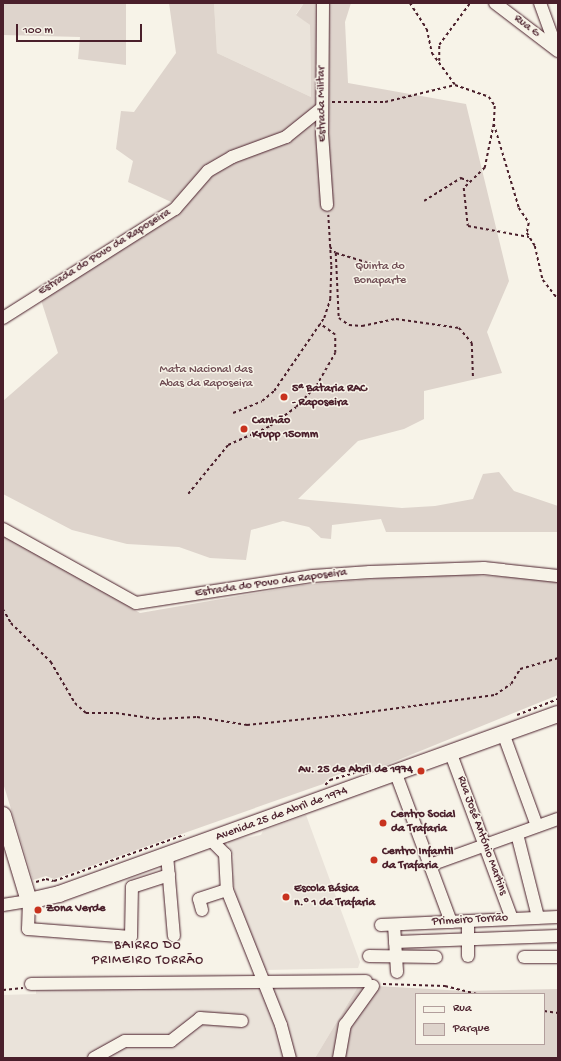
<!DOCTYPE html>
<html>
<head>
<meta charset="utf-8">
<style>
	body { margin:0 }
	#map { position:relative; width:561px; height:1061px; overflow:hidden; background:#f7f3e8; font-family:"Gochi Hand",sans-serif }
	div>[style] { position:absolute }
	.built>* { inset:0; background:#eae3da }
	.green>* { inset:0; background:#ded4cc }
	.path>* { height:1.5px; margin-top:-0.75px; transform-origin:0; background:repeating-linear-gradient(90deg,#4a1f2b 0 3px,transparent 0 6px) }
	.roads { filter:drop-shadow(0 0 1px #4a1f2b) drop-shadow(0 0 1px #4a1f2b) }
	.minor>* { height:12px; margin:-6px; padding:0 6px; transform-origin:6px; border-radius:6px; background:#f7f3e8 }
	.major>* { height:16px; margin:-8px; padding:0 8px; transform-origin:8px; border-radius:8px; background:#f7f3e8 }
	.dots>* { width:11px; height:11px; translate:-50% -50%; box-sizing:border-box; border:2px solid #f7f3e8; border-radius:50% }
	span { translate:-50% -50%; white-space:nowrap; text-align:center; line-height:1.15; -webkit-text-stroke:3px #f7f3e8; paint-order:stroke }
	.street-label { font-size:12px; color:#4a1f2b }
	.park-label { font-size:12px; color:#6f4c53 }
	.poi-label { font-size:12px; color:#4a1f2b; font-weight:700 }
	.left { translate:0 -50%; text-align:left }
	.right { translate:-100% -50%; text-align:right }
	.neighbourhood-label { font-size:13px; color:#4a1f2b; letter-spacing:1px }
	.frame { position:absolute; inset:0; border:4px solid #4a1f2b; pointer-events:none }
	.legend { position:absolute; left:415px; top:993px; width:130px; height:52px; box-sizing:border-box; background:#f7f3e8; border:1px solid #b29e9c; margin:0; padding:5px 7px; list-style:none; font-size:12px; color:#4a1f2b }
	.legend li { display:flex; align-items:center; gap:8px; height:20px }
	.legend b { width:20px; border:1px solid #b29e9c }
	.scale { position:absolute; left:16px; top:24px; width:126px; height:18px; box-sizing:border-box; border:2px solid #4a1f2b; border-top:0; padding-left:5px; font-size:12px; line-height:14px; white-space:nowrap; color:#4a1f2b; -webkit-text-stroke:3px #f7f3e8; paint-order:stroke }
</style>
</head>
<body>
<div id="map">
	<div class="built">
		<i style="clip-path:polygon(214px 3px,304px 3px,296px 14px,310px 25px,311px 97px,217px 53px)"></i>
		<i style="clip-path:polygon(306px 815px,360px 962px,358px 968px,265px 970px,237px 904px,233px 880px,234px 857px,227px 841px,261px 835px,263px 831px)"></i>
		<i style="clip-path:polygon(359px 985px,315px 1058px,3px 1058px,3px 995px,36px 994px,36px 990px)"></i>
	</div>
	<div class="green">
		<i style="clip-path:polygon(3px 3px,126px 3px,126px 65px,78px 59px,80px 37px,3px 35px)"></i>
		<i style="clip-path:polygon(169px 3px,214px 3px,217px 53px,311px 97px,310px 25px,296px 15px,304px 3px,351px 3px,345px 22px,348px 83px,466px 104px,509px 281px,487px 332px,502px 373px,424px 391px,424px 419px,404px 429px,358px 441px,298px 499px,402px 508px,435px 506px,473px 499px,483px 474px,499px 472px,514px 491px,558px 506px,558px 532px,386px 532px,381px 519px,332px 525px,331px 539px,321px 538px,309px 527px,283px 521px,251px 530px,246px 560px,210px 558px,179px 547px,127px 544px,72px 530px,3px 494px,3px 401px,58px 353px,41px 300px,182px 207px,128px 182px,133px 161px,116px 149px,121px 111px,134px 112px,176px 53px)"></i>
		<i style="clip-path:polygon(3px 532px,140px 613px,303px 585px,441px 573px,558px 580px,558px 695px,381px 767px,361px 766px,329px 778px,323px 784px,54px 879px,46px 876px,33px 880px,3px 783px)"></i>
		<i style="clip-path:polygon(evenodd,359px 985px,465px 991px,558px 989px,558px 1058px,315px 1058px,359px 985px,416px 994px,544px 994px,544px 1044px,416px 1044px,416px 994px)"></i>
	</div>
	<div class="path">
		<i style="left:410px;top:3px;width:31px;rotate:57deg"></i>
		<i style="left:427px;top:29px;width:25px;rotate:78deg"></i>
		<i style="left:432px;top:53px;width:39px;rotate:54deg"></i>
		<i style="left:439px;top:61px;width:16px;rotate:-90deg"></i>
		<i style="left:439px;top:45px;width:52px;rotate:-53.6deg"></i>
		<i style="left:332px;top:102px;width:53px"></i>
		<i style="left:385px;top:102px;width:72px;rotate:-13.7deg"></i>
		<i style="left:455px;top:85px;width:36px;rotate:19deg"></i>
		<i style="left:489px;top:97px;width:11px;rotate:56deg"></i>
		<i style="left:495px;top:106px;width:18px;rotate:93deg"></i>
		<i style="left:494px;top:124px;width:45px;rotate:101.6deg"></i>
		<i style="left:485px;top:168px;width:29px;rotate:136deg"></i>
		<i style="left:464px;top:188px;width:38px;rotate:84deg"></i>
		<i style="left:468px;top:226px;width:62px;rotate:10.2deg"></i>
		<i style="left:494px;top:124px;width:88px;rotate:73.4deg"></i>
		<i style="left:519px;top:208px;width:18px;rotate:56deg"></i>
		<i style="left:529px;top:223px;width:10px;rotate:101deg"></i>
		<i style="left:527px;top:233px;width:15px;rotate:58deg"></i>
		<i style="left:535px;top:246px;width:35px;rotate:77deg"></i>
		<i style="left:543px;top:280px;width:24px;rotate:52deg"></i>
		<i style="left:424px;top:201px;width:44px;rotate:-31.9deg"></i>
		<i style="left:461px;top:178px;width:8px;rotate:23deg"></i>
		<i style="left:330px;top:247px;width:8px;rotate:45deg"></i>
		<i style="left:336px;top:253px;width:65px;rotate:87.4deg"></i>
		<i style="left:339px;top:318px;width:12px;rotate:35deg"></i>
		<i style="left:349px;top:325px;width:13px;rotate:4deg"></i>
		<i style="left:362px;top:326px;width:35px;rotate:-12deg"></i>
		<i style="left:396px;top:319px;width:64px;rotate:8.1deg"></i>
		<i style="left:459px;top:328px;width:20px;rotate:49deg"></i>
		<i style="left:472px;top:343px;width:34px;rotate:88deg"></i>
		<i style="left:336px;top:253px;width:31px;rotate:17deg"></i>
		<i style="left:366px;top:262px;width:14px;rotate:36deg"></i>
		<i style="left:233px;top:413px;width:31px;rotate:-22deg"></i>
		<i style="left:262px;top:401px;width:16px;rotate:-40deg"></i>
		<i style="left:274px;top:391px;width:88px;rotate:-55.6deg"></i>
		<i style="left:324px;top:318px;width:20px;rotate:-72deg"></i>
		<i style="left:330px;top:299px;width:34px;rotate:-88deg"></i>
		<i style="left:331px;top:265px;width:50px;rotate:-93.4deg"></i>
		<i style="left:188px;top:494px;width:63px;rotate:-50.8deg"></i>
		<i style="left:228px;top:445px;width:46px;rotate:-24.3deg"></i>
		<i style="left:270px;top:426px;width:32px;rotate:-36deg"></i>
		<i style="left:296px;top:407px;width:29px;rotate:-46deg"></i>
		<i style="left:316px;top:386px;width:38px;rotate:-60deg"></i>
		<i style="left:335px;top:353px;width:18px;rotate:-90deg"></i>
		<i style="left:335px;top:335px;width:19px;rotate:-144deg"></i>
		<i style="left:3px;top:609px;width:16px;rotate:60deg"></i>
		<i style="left:11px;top:623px;width:56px;rotate:44.3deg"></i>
		<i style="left:51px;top:662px;width:48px;rotate:59.7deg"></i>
		<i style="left:75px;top:703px;width:15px;rotate:42deg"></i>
		<i style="left:86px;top:713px;width:30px"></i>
		<i style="left:116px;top:713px;width:41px;rotate:8.3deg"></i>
		<i style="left:157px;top:719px;width:40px;rotate:-2.9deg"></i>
		<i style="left:197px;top:717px;width:51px;rotate:9.1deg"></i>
		<i style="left:247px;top:725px;width:108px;rotate:-5.9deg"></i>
		<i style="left:354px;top:714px;width:142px;rotate:-7.7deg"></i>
		<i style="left:495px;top:695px;width:19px;rotate:-35deg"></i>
		<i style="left:511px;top:684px;width:17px;rotate:-59deg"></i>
		<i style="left:520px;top:669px;width:40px;rotate:-16deg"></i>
		<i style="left:517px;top:715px;width:44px;rotate:-21.3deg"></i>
		<i style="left:325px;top:785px;width:7px;rotate:-45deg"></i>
		<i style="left:330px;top:780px;width:36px;rotate:-16deg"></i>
		<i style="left:36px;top:882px;width:10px;rotate:-17deg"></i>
		<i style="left:46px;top:879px;width:8px;rotate:14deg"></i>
		<i style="left:54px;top:881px;width:138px;rotate:-19.5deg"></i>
		<i style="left:383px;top:984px;width:62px;rotate:1.8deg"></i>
		<i style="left:445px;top:986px;width:32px;rotate:14deg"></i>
		<i style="left:3px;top:990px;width:20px;rotate:-6deg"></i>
		<i style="left:544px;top:1011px;width:14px;rotate:8deg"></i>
	</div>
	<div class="roads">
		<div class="minor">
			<i style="left:323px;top:3px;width:130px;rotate:90.4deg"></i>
			<i style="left:322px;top:133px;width:72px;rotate:86deg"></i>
			<i style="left:495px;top:3px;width:79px;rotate:37.3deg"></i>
			<i style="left:540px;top:3px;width:47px;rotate:70deg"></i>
			<i style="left:3px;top:318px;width:204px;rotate:-32.4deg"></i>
			<i style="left:175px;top:209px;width:50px;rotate:-49deg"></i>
			<i style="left:208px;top:171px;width:28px;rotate:-30deg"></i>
			<i style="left:232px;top:157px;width:58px;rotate:-20.3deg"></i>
			<i style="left:286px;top:137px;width:46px;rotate:-38.9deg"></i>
			<i style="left:3px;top:529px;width:152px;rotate:29.1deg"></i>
			<i style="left:136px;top:603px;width:179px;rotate:-8.7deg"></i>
			<i style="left:313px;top:576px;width:57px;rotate:-4deg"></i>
			<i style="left:370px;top:572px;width:114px;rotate:-2deg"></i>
			<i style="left:484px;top:568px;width:74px;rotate:6.2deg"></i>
			<i style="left:503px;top:733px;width:99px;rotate:69.9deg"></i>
			<i style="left:451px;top:754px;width:176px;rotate:69.7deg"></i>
			<i style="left:396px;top:774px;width:158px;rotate:69.6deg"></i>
			<i style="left:517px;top:834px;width:86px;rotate:75.8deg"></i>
			<i style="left:211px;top:840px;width:20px;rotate:45deg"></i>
			<i style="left:225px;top:854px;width:36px;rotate:87deg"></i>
			<i style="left:227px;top:890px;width:145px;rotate:68.2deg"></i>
			<i style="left:281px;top:1025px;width:34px;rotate:75deg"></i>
			<i style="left:167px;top:855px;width:81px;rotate:85.1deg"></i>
			<i style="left:430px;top:865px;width:136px;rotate:-19.8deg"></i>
			<i style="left:3px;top:905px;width:26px;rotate:-9deg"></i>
			<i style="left:29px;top:901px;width:28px;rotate:92deg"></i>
			<i style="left:28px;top:929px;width:103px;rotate:4.4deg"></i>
			<i style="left:131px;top:937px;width:50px;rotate:-88.9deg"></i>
			<i style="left:132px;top:887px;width:39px;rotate:-18deg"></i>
			<i style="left:202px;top:910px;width:11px;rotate:-105deg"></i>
			<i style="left:199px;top:899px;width:29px;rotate:-18deg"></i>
			<i style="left:468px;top:921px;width:35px;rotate:90deg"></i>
			<i style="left:381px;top:925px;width:177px;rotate:-2.6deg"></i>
			<i style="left:394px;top:925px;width:47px;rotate:86.3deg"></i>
			<i style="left:395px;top:942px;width:163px;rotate:-2.1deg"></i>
			<i style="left:369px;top:956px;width:67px;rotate:0.9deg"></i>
			<i style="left:524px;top:957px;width:34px"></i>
			<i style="left:31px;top:984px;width:335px;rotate:-0.5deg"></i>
			<i style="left:94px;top:1058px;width:35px;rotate:-29deg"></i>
			<i style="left:125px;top:1041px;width:46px"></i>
			<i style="left:171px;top:1041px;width:37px;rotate:-38deg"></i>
			<i style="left:200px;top:1018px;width:42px;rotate:4.1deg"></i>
			<i style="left:339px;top:1058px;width:34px;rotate:-80deg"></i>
			<i style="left:345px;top:1025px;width:48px;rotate:-54.3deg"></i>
		</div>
		<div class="major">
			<i style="left:3px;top:815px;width:90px;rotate:73.2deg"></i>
			<i style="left:29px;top:901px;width:31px;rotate:-13deg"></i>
			<i style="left:59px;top:894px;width:530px;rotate:-19.84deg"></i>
		</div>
	</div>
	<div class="dots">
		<i style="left:284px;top:397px;background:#c8321e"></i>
		<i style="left:244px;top:429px;background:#c8321e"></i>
		<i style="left:421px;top:771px;background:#c8321e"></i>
		<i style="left:383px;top:823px;background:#c8321e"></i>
		<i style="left:374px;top:860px;background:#c8321e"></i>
		<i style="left:286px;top:897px;background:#c8321e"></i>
		<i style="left:38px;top:910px;background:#c8321e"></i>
	</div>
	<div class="street-label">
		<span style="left:526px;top:27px;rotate:37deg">Rua G</span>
		<span style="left:323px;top:104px;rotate:-91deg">Estrada Militar</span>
		<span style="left:105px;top:253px;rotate:-32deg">Estrada do Povo da Raposeira</span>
		<span style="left:271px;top:584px;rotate:-8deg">Estrada do Povo da Raposeira</span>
		<span style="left:282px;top:815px;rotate:-20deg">Avenida 25 de Abril de 1974</span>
		<span style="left:481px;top:836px;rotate:70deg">Rua José António Martins</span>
		<span style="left:470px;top:921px;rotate:-3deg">Primeiro Torrão</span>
	</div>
	<div class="park-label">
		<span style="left:380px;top:275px">Quinta do<br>Bonaparte</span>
		<span style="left:206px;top:378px">Mata Nacional das<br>Abas da Raposeira</span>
	</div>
	<div class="poi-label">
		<span class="left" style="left:292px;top:397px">5ª Bataria RAC<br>- Raposeira</span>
		<span class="left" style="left:252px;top:429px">Canhão<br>Krupp 150mm</span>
		<span class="right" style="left:413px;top:771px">Av. 25 de Abril de 1974</span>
		<span class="left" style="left:391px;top:823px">Centro Social<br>da Trafaria</span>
		<span class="left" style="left:382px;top:860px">Centro Infantil<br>da Trafaria</span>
		<span class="left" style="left:294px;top:897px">Escola Básica<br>n.º 1 da Trafaria</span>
		<span class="left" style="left:46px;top:910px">Zona Verde</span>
	</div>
	<div class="neighbourhood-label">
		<span style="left:148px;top:954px">BAIRRO DO<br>PRIMEIRO TORRÃO</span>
	</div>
	<div class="frame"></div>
	<ul class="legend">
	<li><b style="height:5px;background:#f7f3e8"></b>Rua</li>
	<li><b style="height:11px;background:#ded4cc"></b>Parque</li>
	</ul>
	<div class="scale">100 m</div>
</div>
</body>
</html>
